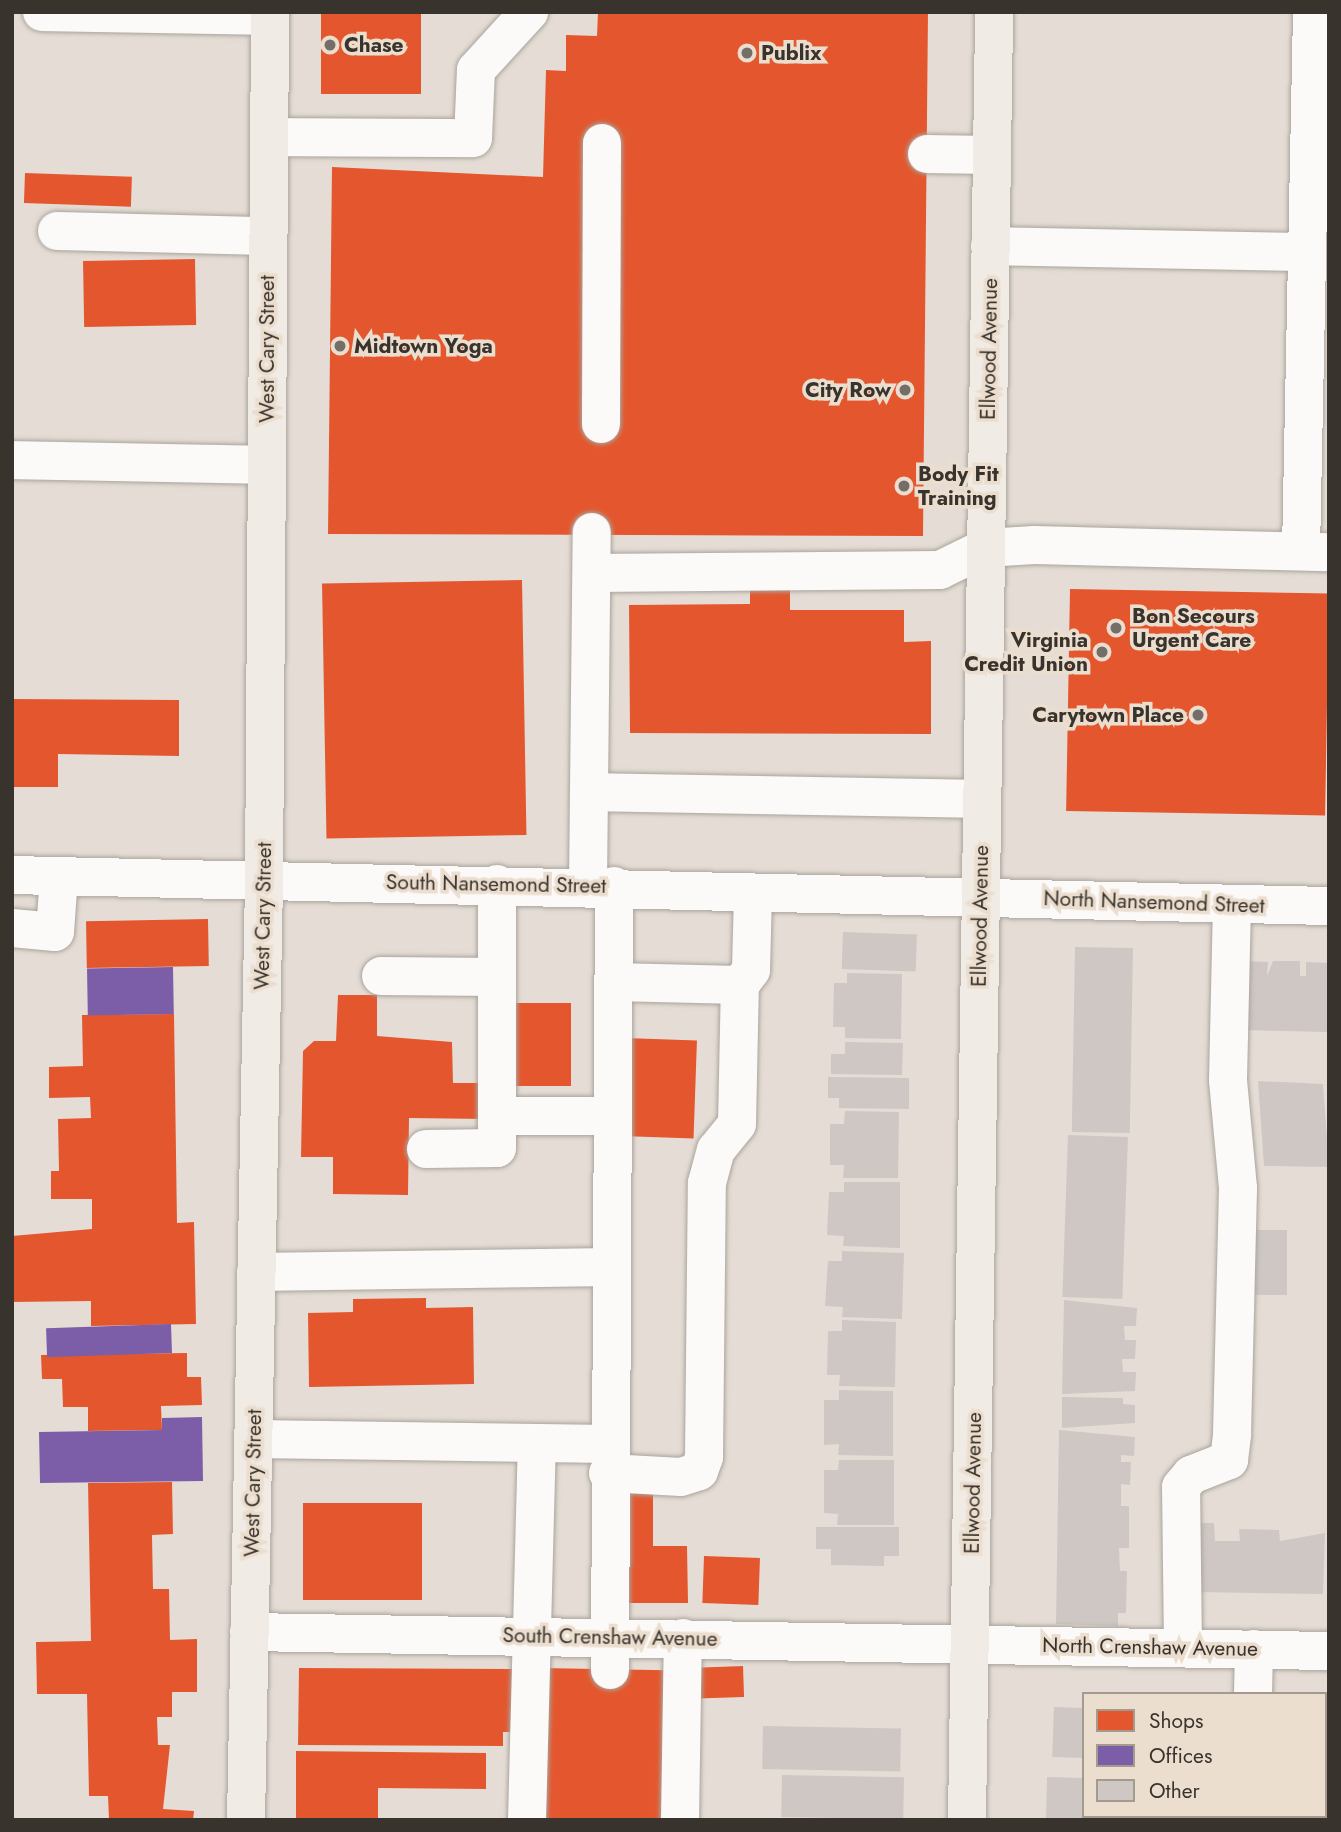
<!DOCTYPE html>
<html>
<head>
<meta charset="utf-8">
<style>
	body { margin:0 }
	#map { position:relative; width:1341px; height:1832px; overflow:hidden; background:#e5ddd5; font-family:Jost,sans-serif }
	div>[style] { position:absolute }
	.shops>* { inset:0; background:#e4572e; transform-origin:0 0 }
	.offices>* { inset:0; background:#7b5ea7; transform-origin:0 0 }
	.building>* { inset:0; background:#cec7c4; transform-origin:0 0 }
	.roads { filter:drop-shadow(0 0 2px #aaa49d) drop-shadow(0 0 2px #aaa49d) }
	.minor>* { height:38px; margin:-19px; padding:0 19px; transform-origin:19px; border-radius:19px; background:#fbfaf9 }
	.major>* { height:38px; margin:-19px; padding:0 19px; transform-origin:19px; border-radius:19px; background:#f1ebe5 }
	.dots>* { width:19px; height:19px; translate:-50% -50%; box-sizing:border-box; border:4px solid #ecdece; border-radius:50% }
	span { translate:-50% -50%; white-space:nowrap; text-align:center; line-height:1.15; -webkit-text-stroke:7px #ecdece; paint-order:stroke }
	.poi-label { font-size:21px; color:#39332d; font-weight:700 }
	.left { translate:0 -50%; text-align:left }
	.right { translate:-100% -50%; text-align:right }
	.street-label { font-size:21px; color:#39332d }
	.frame { position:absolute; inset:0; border:14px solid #39332d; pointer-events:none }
	.legend { position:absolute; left:1082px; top:1692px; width:245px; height:126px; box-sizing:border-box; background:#ecdece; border:2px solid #a49a8e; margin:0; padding:9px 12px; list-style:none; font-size:21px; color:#39332d }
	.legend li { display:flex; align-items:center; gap:14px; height:35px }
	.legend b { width:35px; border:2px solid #a49a8e }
</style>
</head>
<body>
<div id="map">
	<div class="shops">
		<i style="left:321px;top:12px;width:100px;height:82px"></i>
		<i style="clip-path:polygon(598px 12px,928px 12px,923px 536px,328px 534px,332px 167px,543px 177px,546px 70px,566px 71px,566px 35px,597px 36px)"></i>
		<i style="left:25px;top:173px;width:107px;height:30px;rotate:2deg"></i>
		<i style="left:195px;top:259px;width:66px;height:112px;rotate:89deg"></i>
		<i style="clip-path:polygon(750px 579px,790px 580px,790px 610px,904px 610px,904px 642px,931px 641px,931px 734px,630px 733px,629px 605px,750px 604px)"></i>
		<i style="left:522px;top:580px;width:255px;height:200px;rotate:89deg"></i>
		<i style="left:1070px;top:589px;width:259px;height:222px;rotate:1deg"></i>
		<i style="clip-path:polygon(12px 699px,179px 700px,179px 756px,58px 754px,58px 787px,12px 787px)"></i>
		<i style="left:208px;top:919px;width:47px;height:122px;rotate:89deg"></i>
		<i style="clip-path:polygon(338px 995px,377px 995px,377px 1036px,452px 1042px,453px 1083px,487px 1083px,487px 1119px,409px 1118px,408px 1195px,333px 1194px,333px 1157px,301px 1157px,303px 1051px,314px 1041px,336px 1041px)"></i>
		<i style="left:509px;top:1003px;width:62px;height:83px"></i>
		<i style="clip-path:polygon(174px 1014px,177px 1223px,194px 1222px,196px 1324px,91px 1326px,91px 1301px,12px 1302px,12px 1236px,92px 1229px,92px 1199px,51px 1199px,51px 1171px,59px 1171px,58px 1119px,91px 1118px,90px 1097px,49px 1098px,49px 1067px,83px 1066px,82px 1015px)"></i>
		<i style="left:625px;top:1038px;width:72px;height:98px;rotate:2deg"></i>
		<i style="clip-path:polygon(426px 1298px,426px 1308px,473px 1307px,474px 1384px,309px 1387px,308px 1313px,353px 1312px,353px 1299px)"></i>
		<i style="clip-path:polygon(187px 1353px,187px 1377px,201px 1377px,202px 1405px,161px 1406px,162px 1430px,88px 1431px,88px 1407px,63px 1407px,62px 1379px,42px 1379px,41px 1355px)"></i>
		<i style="clip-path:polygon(620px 1476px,653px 1476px,653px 1546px,687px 1546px,688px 1603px,621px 1603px)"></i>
		<i style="clip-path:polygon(172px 1482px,173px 1534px,152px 1535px,153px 1589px,169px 1589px,170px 1640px,197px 1639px,197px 1692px,172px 1692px,172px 1717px,157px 1717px,158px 1745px,170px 1745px,163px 1809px,194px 1811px,193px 1820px,109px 1820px,108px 1796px,89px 1796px,87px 1694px,37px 1694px,36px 1642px,91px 1641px,88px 1483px)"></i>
		<i style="left:303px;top:1503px;width:119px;height:97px"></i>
		<i style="left:704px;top:1556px;width:56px;height:47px;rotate:2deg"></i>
		<i style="left:743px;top:1666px;width:31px;height:47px;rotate:88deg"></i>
		<i style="clip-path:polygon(299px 1668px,513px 1669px,512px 1732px,503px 1732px,503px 1746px,298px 1745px)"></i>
		<i style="left:541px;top:1668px;width:126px;height:152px;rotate:1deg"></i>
		<i style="clip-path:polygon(296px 1751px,486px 1753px,486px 1789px,378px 1788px,378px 1820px,296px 1820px)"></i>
	</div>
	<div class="offices">
		<i style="left:173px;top:967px;width:47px;height:86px;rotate:89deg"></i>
		<i style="left:171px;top:1324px;width:29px;height:125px;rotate:88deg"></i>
		<i style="clip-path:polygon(202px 1417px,203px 1481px,40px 1483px,39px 1432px,162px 1430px,162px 1418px)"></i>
	</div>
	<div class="building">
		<i style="left:843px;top:932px;width:74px;height:37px;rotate:2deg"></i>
		<i style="left:1075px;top:947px;width:58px;height:185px;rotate:1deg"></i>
		<i style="clip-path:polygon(1242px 961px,1268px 962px,1267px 976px,1273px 961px,1300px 961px,1300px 976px,1306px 976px,1306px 962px,1329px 963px,1329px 1032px,1241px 1030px)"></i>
		<i style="clip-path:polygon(847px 973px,902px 974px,901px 1039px,845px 1038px,845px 1027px,833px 1027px,834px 983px,847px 983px)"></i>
		<i style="clip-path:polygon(845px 1042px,903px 1043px,902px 1075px,831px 1074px,831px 1054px,845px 1054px)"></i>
		<i style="clip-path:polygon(828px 1077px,909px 1078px,909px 1109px,839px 1108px,839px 1098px,828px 1098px)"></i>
		<i style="clip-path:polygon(1258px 1081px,1323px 1084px,1329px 1167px,1264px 1166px)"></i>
		<i style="clip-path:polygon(845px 1111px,899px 1112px,898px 1178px,843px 1178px,844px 1165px,830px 1165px,830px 1124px,844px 1124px)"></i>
		<i style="left:1068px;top:1135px;width:60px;height:162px;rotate:2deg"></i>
		<i style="clip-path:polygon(844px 1182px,900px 1182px,900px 1248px,843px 1246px,844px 1236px,827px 1235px,829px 1192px,844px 1192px)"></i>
		<i style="left:1255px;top:1230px;width:32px;height:65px"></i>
		<i style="clip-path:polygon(842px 1251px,904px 1253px,902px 1319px,842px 1317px,843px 1307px,825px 1306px,828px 1261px,842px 1261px)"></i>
		<i style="clip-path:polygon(1064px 1300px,1137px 1308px,1136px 1326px,1124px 1326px,1125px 1340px,1136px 1340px,1135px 1359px,1122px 1359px,1123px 1372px,1136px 1372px,1135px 1391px,1062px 1394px)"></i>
		<i style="clip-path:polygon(842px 1320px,896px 1322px,895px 1387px,839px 1386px,840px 1375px,827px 1375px,828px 1331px,842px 1331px)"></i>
		<i style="clip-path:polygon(839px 1390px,893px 1391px,893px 1456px,838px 1455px,839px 1444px,824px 1445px,824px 1400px,839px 1400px)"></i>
		<i style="clip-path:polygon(1062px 1397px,1123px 1398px,1123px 1404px,1135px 1405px,1135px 1423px,1062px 1428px)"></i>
		<i style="clip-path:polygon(1059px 1430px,1135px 1437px,1134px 1456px,1121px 1455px,1121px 1462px,1131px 1462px,1130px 1485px,1121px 1484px,1121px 1506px,1129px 1506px,1129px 1548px,1119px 1548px,1120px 1571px,1127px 1571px,1126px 1613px,1118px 1613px,1118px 1626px,1056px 1624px)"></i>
		<i style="clip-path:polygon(839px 1460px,894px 1460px,894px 1525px,837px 1525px,838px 1514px,824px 1513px,824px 1470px,838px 1470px)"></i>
		<i style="clip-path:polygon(1191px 1523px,1214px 1523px,1215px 1541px,1240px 1541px,1239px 1529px,1279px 1530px,1280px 1541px,1325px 1533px,1323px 1594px,1192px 1592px)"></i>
		<i style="clip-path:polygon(816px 1527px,899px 1527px,899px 1556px,884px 1556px,884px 1566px,831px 1565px,831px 1549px,816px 1549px)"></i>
		<i style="left:1054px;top:1707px;width:30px;height:50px;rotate:2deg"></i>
		<i style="left:763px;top:1726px;width:138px;height:43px;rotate:1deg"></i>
		<i style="left:782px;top:1775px;width:122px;height:42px;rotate:1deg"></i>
		<i style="clip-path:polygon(1047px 1777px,1084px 1778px,1084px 1816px,1142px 1820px,1046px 1820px)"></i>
	</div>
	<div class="roads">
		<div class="minor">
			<i style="left:42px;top:12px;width:228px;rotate:1deg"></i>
			<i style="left:269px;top:137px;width:204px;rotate:0.3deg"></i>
			<i style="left:473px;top:138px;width:68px;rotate:-87.5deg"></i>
			<i style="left:476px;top:70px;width:79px;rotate:-47.6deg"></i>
			<i style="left:927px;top:154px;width:65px;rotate:0.9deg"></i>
			<i style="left:57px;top:231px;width:211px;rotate:1.4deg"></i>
			<i style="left:990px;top:246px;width:317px;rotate:1.1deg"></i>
			<i style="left:601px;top:424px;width:281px;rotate:-89.8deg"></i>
			<i style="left:12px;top:460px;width:255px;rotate:1.1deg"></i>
			<i style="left:1301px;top:551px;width:539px;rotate:-88.83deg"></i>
			<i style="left:592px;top:573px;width:348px;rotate:-0.5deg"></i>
			<i style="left:940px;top:570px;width:50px;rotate:-26.1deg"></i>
			<i style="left:985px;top:548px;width:49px;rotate:-3.5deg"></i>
			<i style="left:1034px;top:545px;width:295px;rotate:1.4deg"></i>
			<i style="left:589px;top:792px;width:392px;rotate:1deg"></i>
			<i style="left:12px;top:875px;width:1317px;rotate:1.35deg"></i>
			<i style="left:588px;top:885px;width:353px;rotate:-89.4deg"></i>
			<i style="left:12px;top:928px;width:43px;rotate:5.3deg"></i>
			<i style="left:55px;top:932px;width:56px;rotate:-85.9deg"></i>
			<i style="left:381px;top:976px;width:116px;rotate:0.5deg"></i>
			<i style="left:613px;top:982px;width:127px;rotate:1.4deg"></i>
			<i style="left:740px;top:985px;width:19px;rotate:-54deg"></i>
			<i style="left:751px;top:970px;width:77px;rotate:-88.5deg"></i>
			<i style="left:497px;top:1116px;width:115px"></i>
			<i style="left:426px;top:1149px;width:71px;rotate:-0.8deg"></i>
			<i style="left:497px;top:1148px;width:264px;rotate:-90deg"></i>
			<i style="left:256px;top:1272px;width:355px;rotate:-0.8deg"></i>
			<i style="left:254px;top:1439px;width:355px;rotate:0.8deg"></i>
			<i style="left:608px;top:1473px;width:73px;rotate:3.1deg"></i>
			<i style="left:681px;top:1477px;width:19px;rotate:-18deg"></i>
			<i style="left:699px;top:1471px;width:15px;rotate:-70deg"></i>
			<i style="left:704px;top:1457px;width:274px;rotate:-89.4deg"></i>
			<i style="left:707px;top:1183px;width:34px;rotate:-75deg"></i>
			<i style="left:716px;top:1150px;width:33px;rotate:-51deg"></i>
			<i style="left:737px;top:1124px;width:139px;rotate:-88.8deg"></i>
			<i style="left:249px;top:1632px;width:1080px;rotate:1.01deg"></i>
			<i style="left:1183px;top:1648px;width:161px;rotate:-90.7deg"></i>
			<i style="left:1181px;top:1487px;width:16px;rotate:-50deg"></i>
			<i style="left:1191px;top:1475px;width:41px;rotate:-21.5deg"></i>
			<i style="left:1229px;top:1460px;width:26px;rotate:-83deg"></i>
			<i style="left:1232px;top:1434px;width:246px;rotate:-88.6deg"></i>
			<i style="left:1238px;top:1188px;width:108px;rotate:-95.3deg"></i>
			<i style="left:1228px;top:1080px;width:174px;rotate:-88.7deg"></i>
			<i style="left:610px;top:1670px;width:784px;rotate:-89.71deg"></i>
			<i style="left:1253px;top:1694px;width:45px;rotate:-88.7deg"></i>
			<i style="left:527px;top:1820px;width:377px;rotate:-88.5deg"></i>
			<i style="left:680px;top:1820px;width:182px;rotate:-89.1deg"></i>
			<i style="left:1252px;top:1820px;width:4px;rotate:-90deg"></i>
		</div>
		<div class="major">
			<i style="left:246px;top:1820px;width:938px;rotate:-88.9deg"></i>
			<i style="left:264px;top:882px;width:870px;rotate:-89.6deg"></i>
			<i style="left:967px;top:1820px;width:1808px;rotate:-89.14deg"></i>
		</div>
	</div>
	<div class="dots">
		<i style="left:330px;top:45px;background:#756e68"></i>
		<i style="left:747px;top:53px;background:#756e68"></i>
		<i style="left:340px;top:346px;background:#756e68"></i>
		<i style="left:905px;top:390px;background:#756e68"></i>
		<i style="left:904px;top:486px;background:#756e68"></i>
		<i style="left:1116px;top:628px;background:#756e68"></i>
		<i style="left:1102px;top:652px;background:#756e68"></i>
		<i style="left:1198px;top:715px;background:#756e68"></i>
	</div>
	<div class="poi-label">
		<span class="left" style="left:344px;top:45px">Chase</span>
		<span class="left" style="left:761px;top:53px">Publix</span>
		<span class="left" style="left:354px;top:346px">Midtown Yoga</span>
		<span class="right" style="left:891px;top:390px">City Row</span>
		<span class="left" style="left:918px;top:486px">Body Fit<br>Training</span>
		<span class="left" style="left:1132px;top:628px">Bon Secours<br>Urgent Care</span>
		<span class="right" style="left:1088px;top:652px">Virginia<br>Credit Union</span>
		<span class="right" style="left:1184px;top:715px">Carytown Place</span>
	</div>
	<div class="street-label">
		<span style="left:267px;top:349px;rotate:-90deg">West Cary Street</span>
		<span style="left:989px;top:349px;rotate:-89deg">Ellwood Avenue</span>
		<span style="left:496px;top:884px;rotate:1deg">South Nansemond Street</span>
		<span style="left:1154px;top:902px;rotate:2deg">North Nansemond Street</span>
		<span style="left:263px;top:916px;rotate:-89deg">West Cary Street</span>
		<span style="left:980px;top:916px;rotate:-89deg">Ellwood Avenue</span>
		<span style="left:253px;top:1483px;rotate:-89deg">West Cary Street</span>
		<span style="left:973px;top:1483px;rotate:-89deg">Ellwood Avenue</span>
		<span style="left:610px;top:1637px;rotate:1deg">South Crenshaw Avenue</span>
		<span style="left:1150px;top:1647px;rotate:1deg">North Crenshaw Avenue</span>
	</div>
	<div class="frame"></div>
	<ul class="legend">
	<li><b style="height:19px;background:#e4572e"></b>Shops</li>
	<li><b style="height:19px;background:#7b5ea7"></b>Offices</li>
	<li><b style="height:19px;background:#cec7c4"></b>Other</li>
	</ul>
</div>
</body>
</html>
